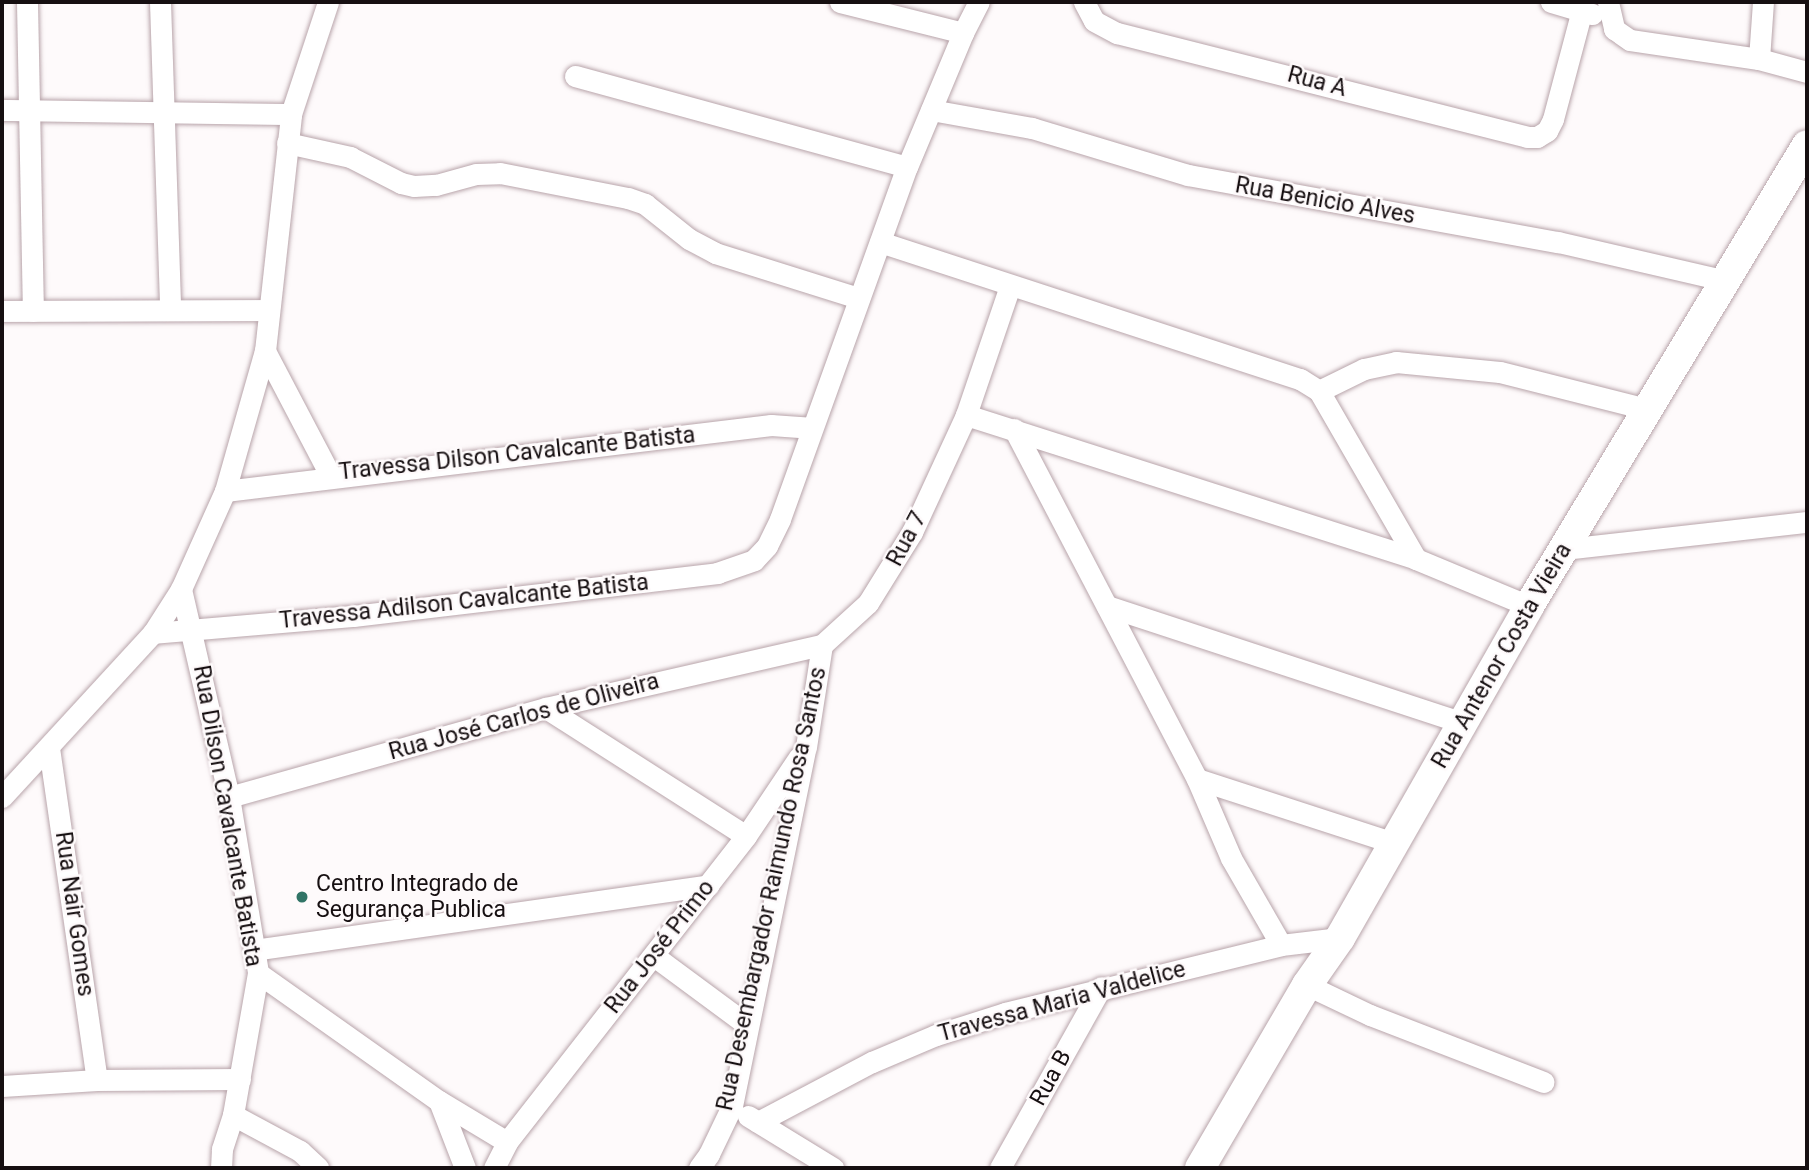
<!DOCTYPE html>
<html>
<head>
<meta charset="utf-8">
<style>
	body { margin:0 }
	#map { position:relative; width:1809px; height:1170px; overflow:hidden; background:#fefafb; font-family:Roboto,sans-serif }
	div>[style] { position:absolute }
	.roads { filter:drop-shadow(0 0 2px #b8a4aa) drop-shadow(0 0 2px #b8a4aa) }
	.minor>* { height:21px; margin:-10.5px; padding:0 10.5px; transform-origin:10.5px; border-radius:10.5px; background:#fff }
	.secondary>* { height:30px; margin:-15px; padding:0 15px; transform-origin:15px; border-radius:15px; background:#fff }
	.dots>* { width:19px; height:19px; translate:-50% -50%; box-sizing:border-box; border:4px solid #fefafb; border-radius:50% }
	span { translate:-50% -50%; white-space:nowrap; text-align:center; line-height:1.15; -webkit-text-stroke:5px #fefafb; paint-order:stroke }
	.street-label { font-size:23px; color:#160f11 }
	.poi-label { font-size:23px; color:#160f11 }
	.left { translate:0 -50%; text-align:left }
	.frame { position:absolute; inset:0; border:4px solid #160f11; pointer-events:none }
</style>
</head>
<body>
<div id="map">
	<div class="roads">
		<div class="minor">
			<i style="left:27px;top:2px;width:309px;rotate:88.9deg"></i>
			<i style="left:160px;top:2px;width:307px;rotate:88.1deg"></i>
			<i style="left:840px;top:2px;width:127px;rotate:14.1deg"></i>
			<i style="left:1084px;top:2px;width:21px;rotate:62deg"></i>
			<i style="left:1094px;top:21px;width:26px;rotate:28deg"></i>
			<i style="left:1117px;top:33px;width:423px;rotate:14.2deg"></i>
			<i style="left:1527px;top:137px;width:10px"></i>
			<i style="left:1537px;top:137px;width:12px;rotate:-31deg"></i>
			<i style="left:1547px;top:131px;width:13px;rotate:-63deg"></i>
			<i style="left:1553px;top:119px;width:113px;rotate:-75.1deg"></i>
			<i style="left:1551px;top:2px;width:43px;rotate:16.3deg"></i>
			<i style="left:1608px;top:2px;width:28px;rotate:77deg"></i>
			<i style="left:1614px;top:29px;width:19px;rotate:35deg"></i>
			<i style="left:1630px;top:40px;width:130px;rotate:8.4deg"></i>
			<i style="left:1759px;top:59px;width:50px;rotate:15.2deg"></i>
			<i style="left:1759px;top:59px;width:57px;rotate:-86deg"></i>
			<i style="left:575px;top:76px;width:344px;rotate:15.3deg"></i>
			<i style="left:2px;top:110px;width:289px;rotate:0.8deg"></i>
			<i style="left:931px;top:110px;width:103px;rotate:10.1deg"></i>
			<i style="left:1032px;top:128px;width:163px;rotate:16.8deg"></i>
			<i style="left:1188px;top:175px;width:376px;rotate:10.3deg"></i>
			<i style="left:1558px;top:242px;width:169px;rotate:13deg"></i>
			<i style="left:287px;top:143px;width:65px;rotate:12.5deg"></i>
			<i style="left:350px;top:157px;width:57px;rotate:27deg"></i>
			<i style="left:401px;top:183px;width:13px;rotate:13deg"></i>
			<i style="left:414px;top:186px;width:22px;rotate:-3deg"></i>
			<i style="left:436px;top:185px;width:41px;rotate:-15.4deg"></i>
			<i style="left:476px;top:174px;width:24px;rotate:-2deg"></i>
			<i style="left:500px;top:173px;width:130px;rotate:11.1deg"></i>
			<i style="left:628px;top:198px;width:18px;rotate:19deg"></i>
			<i style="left:645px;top:204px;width:56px;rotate:38.5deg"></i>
			<i style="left:689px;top:239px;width:30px;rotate:28deg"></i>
			<i style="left:715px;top:253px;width:151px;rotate:17.4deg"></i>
			<i style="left:880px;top:242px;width:442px;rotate:18.1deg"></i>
			<i style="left:1300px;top:379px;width:22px;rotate:32deg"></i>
			<i style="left:1319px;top:391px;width:194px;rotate:60deg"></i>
			<i style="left:1416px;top:559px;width:122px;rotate:22.6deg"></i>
			<i style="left:2px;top:311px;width:267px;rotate:-0.2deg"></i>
			<i style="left:265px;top:351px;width:140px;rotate:62.3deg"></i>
			<i style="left:1319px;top:391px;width:50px;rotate:-26.1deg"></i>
			<i style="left:1364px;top:369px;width:33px;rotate:-12deg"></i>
			<i style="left:1396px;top:362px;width:104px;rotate:5.5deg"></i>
			<i style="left:1500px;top:372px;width:151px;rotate:14.2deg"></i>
			<i style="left:966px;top:415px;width:472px;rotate:17.7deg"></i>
			<i style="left:1014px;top:429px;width:395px;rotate:62.4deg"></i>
			<i style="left:1197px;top:779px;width:207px;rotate:18deg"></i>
			<i style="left:225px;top:491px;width:550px;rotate:-6.89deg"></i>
			<i style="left:771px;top:425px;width:39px;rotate:4deg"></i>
			<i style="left:1565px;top:549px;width:244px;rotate:-6.4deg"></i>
			<i style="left:181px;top:589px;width:213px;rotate:77deg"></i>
			<i style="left:229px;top:797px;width:178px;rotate:80.6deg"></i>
			<i style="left:258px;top:973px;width:144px;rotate:100deg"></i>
			<i style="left:233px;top:1115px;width:36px;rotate:108deg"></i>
			<i style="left:222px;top:1149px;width:19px;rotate:93deg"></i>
			<i style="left:1107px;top:606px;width:374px;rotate:18.2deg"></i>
			<i style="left:153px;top:633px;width:201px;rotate:-4.9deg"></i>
			<i style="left:353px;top:616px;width:367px;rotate:-6.7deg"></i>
			<i style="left:717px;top:573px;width:39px;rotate:-19deg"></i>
			<i style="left:754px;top:560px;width:19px;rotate:-47deg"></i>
			<i style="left:767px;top:546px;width:30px;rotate:-64deg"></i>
			<i style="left:780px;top:519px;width:374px;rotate:-70.2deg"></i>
			<i style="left:907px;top:167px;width:145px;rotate:-67.3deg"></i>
			<i style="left:963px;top:33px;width:35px;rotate:-63deg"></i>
			<i style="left:546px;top:708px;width:237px;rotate:32.6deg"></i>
			<i style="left:49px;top:748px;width:335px;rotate:81.8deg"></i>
			<i style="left:1197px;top:779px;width:86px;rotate:66.7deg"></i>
			<i style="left:1231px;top:858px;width:100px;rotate:60.1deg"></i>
			<i style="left:2px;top:797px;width:223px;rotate:-47.4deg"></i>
			<i style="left:153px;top:633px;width:52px;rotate:-57.5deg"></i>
			<i style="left:181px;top:589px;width:107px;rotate:-65.8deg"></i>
			<i style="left:225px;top:491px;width:146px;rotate:-74.1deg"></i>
			<i style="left:265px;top:351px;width:238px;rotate:-83.7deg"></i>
			<i style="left:291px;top:114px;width:118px;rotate:-71.7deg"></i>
			<i style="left:229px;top:797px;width:329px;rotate:-15.7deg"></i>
			<i style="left:546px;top:708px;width:283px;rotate:-12.9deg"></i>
			<i style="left:822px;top:645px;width:62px;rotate:-42.4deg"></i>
			<i style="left:868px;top:603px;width:84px;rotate:-58.2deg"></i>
			<i style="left:912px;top:532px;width:129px;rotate:-65.2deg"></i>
			<i style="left:966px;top:415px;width:136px;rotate:-71.2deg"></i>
			<i style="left:254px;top:950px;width:459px;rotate:-8.1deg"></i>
			<i style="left:654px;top:956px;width:114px;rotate:36.5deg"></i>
			<i style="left:258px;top:973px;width:222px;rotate:35.3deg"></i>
			<i style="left:439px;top:1101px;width:79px;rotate:31.1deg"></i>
			<i style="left:1307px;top:985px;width:70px;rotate:25.5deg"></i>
			<i style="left:1370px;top:1015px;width:186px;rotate:21.1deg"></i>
			<i style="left:2px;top:1086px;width:95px;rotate:-3.6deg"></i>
			<i style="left:97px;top:1080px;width:143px;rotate:-0.4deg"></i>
			<i style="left:439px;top:1101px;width:72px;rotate:68.8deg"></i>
			<i style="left:233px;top:1115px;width:76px;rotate:28.2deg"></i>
			<i style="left:300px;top:1151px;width:25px;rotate:43deg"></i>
			<i style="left:748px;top:1116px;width:100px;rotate:31.5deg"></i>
			<i style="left:758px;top:1122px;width:129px;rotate:-27.8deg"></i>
			<i style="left:872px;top:1062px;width:69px;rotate:-22.9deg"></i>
			<i style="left:936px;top:1035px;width:72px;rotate:-17.7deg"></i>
			<i style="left:1005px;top:1013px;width:284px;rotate:-13.8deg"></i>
			<i style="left:1281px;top:945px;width:59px;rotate:-6.8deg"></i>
			<i style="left:494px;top:1168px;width:29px;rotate:-63deg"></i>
			<i style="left:507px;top:1142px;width:388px;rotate:-52deg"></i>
			<i style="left:746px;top:836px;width:95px;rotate:-56.1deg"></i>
			<i style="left:699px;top:1168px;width:17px;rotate:-54deg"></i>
			<i style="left:709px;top:1154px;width:53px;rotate:-64.4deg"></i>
			<i style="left:732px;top:1106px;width:367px;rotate:-78.4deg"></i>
			<i style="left:806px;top:747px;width:103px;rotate:-81.1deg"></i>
			<i style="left:1000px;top:1168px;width:207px;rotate:-60.8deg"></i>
		</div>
		<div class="secondary">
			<i style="left:1200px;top:1168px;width:212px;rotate:-59.7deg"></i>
			<i style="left:1307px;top:985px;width:57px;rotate:-54.9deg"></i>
			<i style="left:1340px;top:938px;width:382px;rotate:-60.3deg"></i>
			<i style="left:1529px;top:606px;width:538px;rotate:-58.91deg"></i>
		</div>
	</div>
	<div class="dots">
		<i style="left:302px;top:897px;background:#317466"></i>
	</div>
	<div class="street-label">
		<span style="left:1317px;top:82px;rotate:15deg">Rua A</span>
		<span style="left:1325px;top:201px;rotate:10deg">Rua Benicio Alves</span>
		<span style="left:517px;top:454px;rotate:-6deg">Travessa Dilson Cavalcante Batista</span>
		<span style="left:907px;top:539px;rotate:-62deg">Rua 7</span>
		<span style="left:464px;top:602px;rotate:-6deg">Travessa Adilson Cavalcante Batista</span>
		<span style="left:1502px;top:656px;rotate:-60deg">Rua Antenor Costa Vieira</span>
		<span style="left:524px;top:717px;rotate:-15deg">Rua José Carlos de Oliveira</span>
		<span style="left:227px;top:816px;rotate:80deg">Rua Dilson Cavalcante Batista</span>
		<span style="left:772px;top:889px;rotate:-78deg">Rua Desembargador Raimundo Rosa Santos</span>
		<span style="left:74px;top:914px;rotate:82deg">Rua Nair Gomes</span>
		<span style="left:660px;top:947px;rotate:-52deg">Rua José Primo</span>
		<span style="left:1062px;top:1002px;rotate:-15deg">Travessa Maria Valdelice</span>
		<span style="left:1051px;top:1078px;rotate:-61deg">Rua B</span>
	</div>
	<div class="poi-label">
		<span class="left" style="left:316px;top:897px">Centro Integrado de<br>Segurança Publica</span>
	</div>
	<div class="frame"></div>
</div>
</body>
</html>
